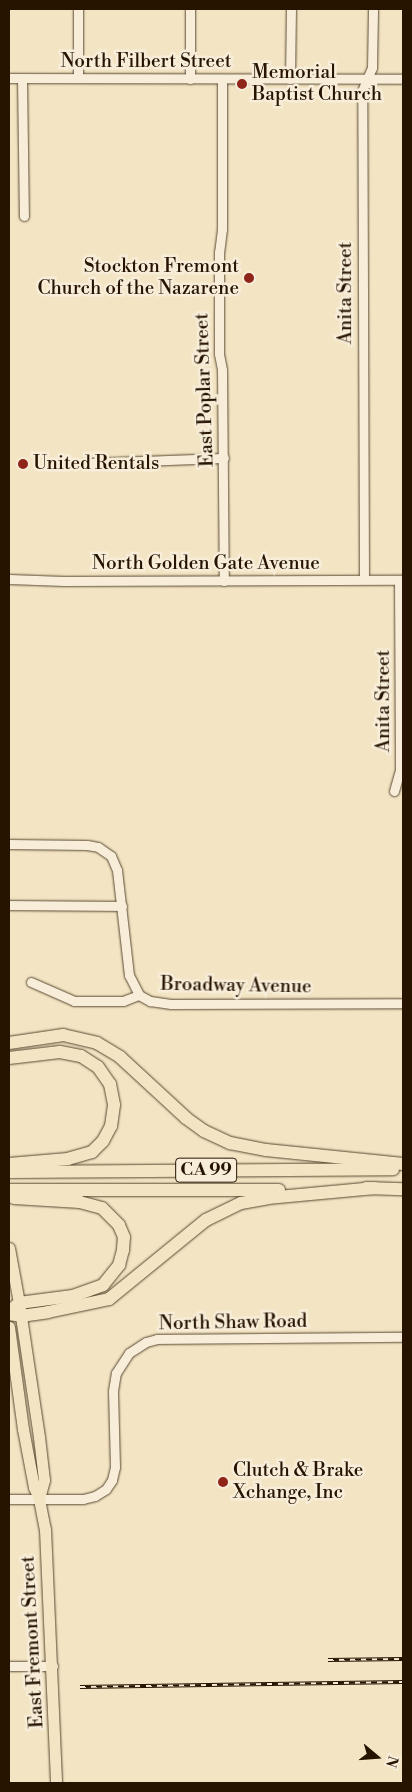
<!DOCTYPE html>
<html>
<head>
<meta charset="utf-8">
<style>
	body { margin:0 }
	#map { position:relative; width:412px; height:1792px; overflow:hidden; background:#f3e4c3; font-family:"Libre Bodoni",serif }
	div>[style] { position:absolute }
	.roads { filter:drop-shadow(0 0 1px #594831) drop-shadow(0 0 1px #594831) }
	.minor>* { height:9px; margin:-4.5px; padding:0 4.5px; transform-origin:4.5px; border-radius:4.5px; background:#f7edd8 }
	.major>* { height:11px; margin:-5.5px; padding:0 5.5px; transform-origin:5.5px; border-radius:5.5px; background:#f3e4c3 }
	.highway>* { height:12px; margin:-6px; padding:0 6px; transform-origin:6px; border-radius:6px; background:#f3e4c3 }
	.rail>* { height:4px; margin-top:-2px; transform-origin:0; background:repeating-linear-gradient(90deg,#f7edd8 0 5.5px,#261400 0 11px); box-sizing:border-box; border-block:1px solid #261400 }
	.dots>* { width:14px; height:14px; translate:-50% -50%; box-sizing:border-box; border:2px solid #f7edd8; border-radius:50% }
	span { translate:-50% -50%; white-space:nowrap; text-align:center; line-height:1.15; -webkit-text-stroke:5px #f7edd8; paint-order:stroke }
	.shield-label span { padding:1px 4px; background:#f7edd8; border:1px solid; border-radius:4px; -webkit-text-stroke-width:0 }
	.shield-label { font-size:18px; color:#261400; font-weight:700 }
	.street-label { font-size:19px; color:#261400 }
	.poi-label { font-size:19px; color:#261400 }
	.left { translate:0 -50%; text-align:left }
	.right { translate:-100% -50%; text-align:right }
	.frame { position:absolute; inset:0; border:10px solid #261400; pointer-events:none }
	.north { position:absolute; left:352px; top:1732px; width:50px; height:50px; -webkit-text-stroke:4px #f7edd8; paint-order:stroke; rotate:108deg; font-size:14px; font-weight:700; line-height:20px; text-align:center; color:#261400 }
	.north::after { content:''; display:block; margin:auto; width:18px; height:22px; background:#261400; clip-path:polygon(50% 0,100% 100%,50% 72%,0 100%) }
</style>
</head>
<body>
<div id="map">
	<div class="roads">
		<div class="minor">
			<i style="left:78px;top:9px;width:69px;rotate:90deg"></i>
			<i style="left:9px;top:78px;width:394px;rotate:0.1deg"></i>
			<i style="left:22px;top:78px;width:138px;rotate:89.2deg"></i>
			<i style="left:190px;top:79px;width:70px;rotate:-90deg"></i>
			<i style="left:222px;top:79px;width:150px;rotate:90deg"></i>
			<i style="left:222px;top:229px;width:23px;rotate:97deg"></i>
			<i style="left:219px;top:252px;width:102px;rotate:90deg"></i>
			<i style="left:219px;top:354px;width:16px;rotate:79deg"></i>
			<i style="left:222px;top:370px;width:211px;rotate:89.5deg"></i>
			<i style="left:290px;top:79px;width:70px;rotate:-89.2deg"></i>
			<i style="left:86px;top:463px;width:138px;rotate:-2.1deg"></i>
			<i style="left:9px;top:579px;width:55px;rotate:2.1deg"></i>
			<i style="left:64px;top:581px;width:339px;rotate:-0.2deg"></i>
			<i style="left:364px;top:579px;width:488px;rotate:-90.2deg"></i>
			<i style="left:362px;top:91px;width:25px;rotate:-67deg"></i>
			<i style="left:372px;top:68px;width:59px;rotate:-89deg"></i>
			<i style="left:394px;top:791px;width:22px;rotate:-74deg"></i>
			<i style="left:400px;top:770px;width:190px;rotate:-90.3deg"></i>
			<i style="left:9px;top:844px;width:78px;rotate:0.7deg"></i>
			<i style="left:87px;top:845px;width:11px;rotate:10deg"></i>
			<i style="left:98px;top:847px;width:16px;rotate:35deg"></i>
			<i style="left:111px;top:856px;width:15px;rotate:67deg"></i>
			<i style="left:117px;top:870px;width:106px;rotate:83.5deg"></i>
			<i style="left:129px;top:975px;width:22px;rotate:63deg"></i>
			<i style="left:139px;top:995px;width:13px;rotate:29deg"></i>
			<i style="left:150px;top:1001px;width:21px;rotate:8deg"></i>
			<i style="left:171px;top:1004px;width:232px;rotate:-0.2deg"></i>
			<i style="left:9px;top:905px;width:113px;rotate:0.5deg"></i>
			<i style="left:31px;top:982px;width:47px;rotate:23.8deg"></i>
			<i style="left:74px;top:1001px;width:49px"></i>
			<i style="left:123px;top:1001px;width:17px;rotate:-21deg"></i>
			<i style="left:9px;top:1499px;width:74px"></i>
			<i style="left:83px;top:1499px;width:12px;rotate:-14deg"></i>
			<i style="left:95px;top:1496px;width:13px;rotate:-32deg"></i>
			<i style="left:106px;top:1489px;width:11px;rotate:-56deg"></i>
			<i style="left:112px;top:1480px;width:13px;rotate:-77deg"></i>
			<i style="left:115px;top:1467px;width:76px;rotate:-91.5deg"></i>
			<i style="left:113px;top:1391px;width:18px;rotate:-81deg"></i>
			<i style="left:116px;top:1373px;width:24px;rotate:-57deg"></i>
			<i style="left:129px;top:1353px;width:20px;rotate:-33deg"></i>
			<i style="left:146px;top:1342px;width:11px;rotate:-15deg"></i>
			<i style="left:157px;top:1339px;width:246px;rotate:-0.5deg"></i>
			<i style="left:9px;top:1666px;width:44px"></i>
		</div>
		<div class="major">
			<i style="left:9px;top:1248px;width:56px;rotate:79.7deg"></i>
			<i style="left:19px;top:1303px;width:135px;rotate:81.5deg"></i>
			<i style="left:39px;top:1437px;width:43px;rotate:83.4deg"></i>
			<i style="left:44px;top:1480px;width:20px;rotate:105deg"></i>
			<i style="left:9px;top:1327px;width:103px;rotate:82.2deg"></i>
			<i style="left:23px;top:1429px;width:59px;rotate:79.3deg"></i>
			<i style="left:34px;top:1487px;width:13px;rotate:67deg"></i>
			<i style="left:39px;top:1499px;width:31px;rotate:79deg"></i>
			<i style="left:45px;top:1529px;width:254px;rotate:87.5deg"></i>
		</div>
		<div class="highway">
			<i style="left:9px;top:1043px;width:55px;rotate:-8.4deg"></i>
			<i style="left:63px;top:1035px;width:35px;rotate:13deg"></i>
			<i style="left:97px;top:1043px;width:27px;rotate:31deg"></i>
			<i style="left:120px;top:1057px;width:90px;rotate:42.7deg"></i>
			<i style="left:186px;top:1118px;width:22px;rotate:36deg"></i>
			<i style="left:204px;top:1131px;width:29px;rotate:25deg"></i>
			<i style="left:230px;top:1143px;width:37px;rotate:11deg"></i>
			<i style="left:266px;top:1150px;width:138px;rotate:5.8deg"></i>
			<i style="left:9px;top:1058px;width:51px;rotate:-6.7deg"></i>
			<i style="left:60px;top:1052px;width:21px;rotate:11deg"></i>
			<i style="left:81px;top:1056px;width:20px;rotate:33deg"></i>
			<i style="left:98px;top:1067px;width:21px;rotate:55deg"></i>
			<i style="left:110px;top:1084px;width:21px;rotate:79deg"></i>
			<i style="left:114px;top:1105px;width:21px;rotate:98deg"></i>
			<i style="left:111px;top:1126px;width:17px;rotate:118deg"></i>
			<i style="left:103px;top:1141px;width:16px;rotate:135deg"></i>
			<i style="left:92px;top:1152px;width:25px;rotate:164deg"></i>
			<i style="left:68px;top:1159px;width:59px;rotate:175.2deg"></i>
			<i style="left:9px;top:1172px;width:384px;rotate:-0.4deg"></i>
			<i style="left:366px;top:1188px;width:37px;rotate:2deg"></i>
			<i style="left:9px;top:1190px;width:270px"></i>
			<i style="left:9px;top:1312px;width:13px;rotate:-42deg"></i>
			<i style="left:19px;top:1303px;width:54px;rotate:-7.4deg"></i>
			<i style="left:73px;top:1296px;width:32px;rotate:-20deg"></i>
			<i style="left:103px;top:1285px;width:26px;rotate:-51deg"></i>
			<i style="left:119px;top:1265px;width:16px;rotate:-75deg"></i>
			<i style="left:123px;top:1250px;width:13px;rotate:-86deg"></i>
			<i style="left:124px;top:1237px;width:13px;rotate:-113deg"></i>
			<i style="left:119px;top:1225px;width:24px;rotate:-135deg"></i>
			<i style="left:102px;top:1208px;width:23px;rotate:-165deg"></i>
			<i style="left:80px;top:1202px;width:66px;rotate:-176.5deg"></i>
			<i style="left:9px;top:1314px;width:12px;rotate:9deg"></i>
			<i style="left:21px;top:1316px;width:27px;rotate:-8deg"></i>
			<i style="left:48px;top:1312px;width:62px;rotate:-12deg"></i>
			<i style="left:109px;top:1299px;width:125px;rotate:-39.2deg"></i>
			<i style="left:206px;top:1220px;width:39px;rotate:-26deg"></i>
			<i style="left:241px;top:1203px;width:27px;rotate:-10deg"></i>
			<i style="left:268px;top:1198px;width:107px;rotate:-5.3deg"></i>
		</div>
	</div>
	<div class="rail">
		<i style="left:328px;top:1660px;width:75px;rotate:-0.8deg"></i>
		<i style="left:80px;top:1687px;width:323px;rotate:-0.9deg"></i>
	</div>
	<div class="dots">
		<i style="left:242px;top:84px;background:#8f2418"></i>
		<i style="left:249px;top:278px;background:#8f2418"></i>
		<i style="left:23px;top:464px;background:#8f2418"></i>
		<i style="left:223px;top:1482px;background:#8f2418"></i>
	</div>
	<div class="shield-label">
		<span style="left:206px;top:1170px">CA 99</span>
	</div>
	<div class="street-label">
		<span style="left:146px;top:62px">North Filbert Street</span>
		<span style="left:346px;top:293px;rotate:-90deg">Anita Street</span>
		<span style="left:205px;top:390px;rotate:-92deg">East Poplar Street</span>
		<span style="left:206px;top:564px">North Golden Gate Avenue</span>
		<span style="left:384px;top:701px;rotate:-90deg">Anita Street</span>
		<span style="left:236px;top:986px;rotate:1deg">Broadway Avenue</span>
		<span style="left:233px;top:1323px;rotate:-1deg">North Shaw Road</span>
		<span style="left:33px;top:1642px;rotate:-93deg">East Fremont Street</span>
	</div>
	<div class="poi-label">
		<span class="left" style="left:252px;top:84px">Memorial<br>Baptist Church</span>
		<span class="right" style="left:239px;top:278px">Stockton Fremont<br>Church of the Nazarene</span>
		<span class="left" style="left:33px;top:464px">United Rentals</span>
		<span class="left" style="left:233px;top:1482px">Clutch &amp; Brake<br>Xchange, Inc</span>
	</div>
	<div class="frame"></div>
	<div class="north">N</div>
</div>
</body>
</html>
